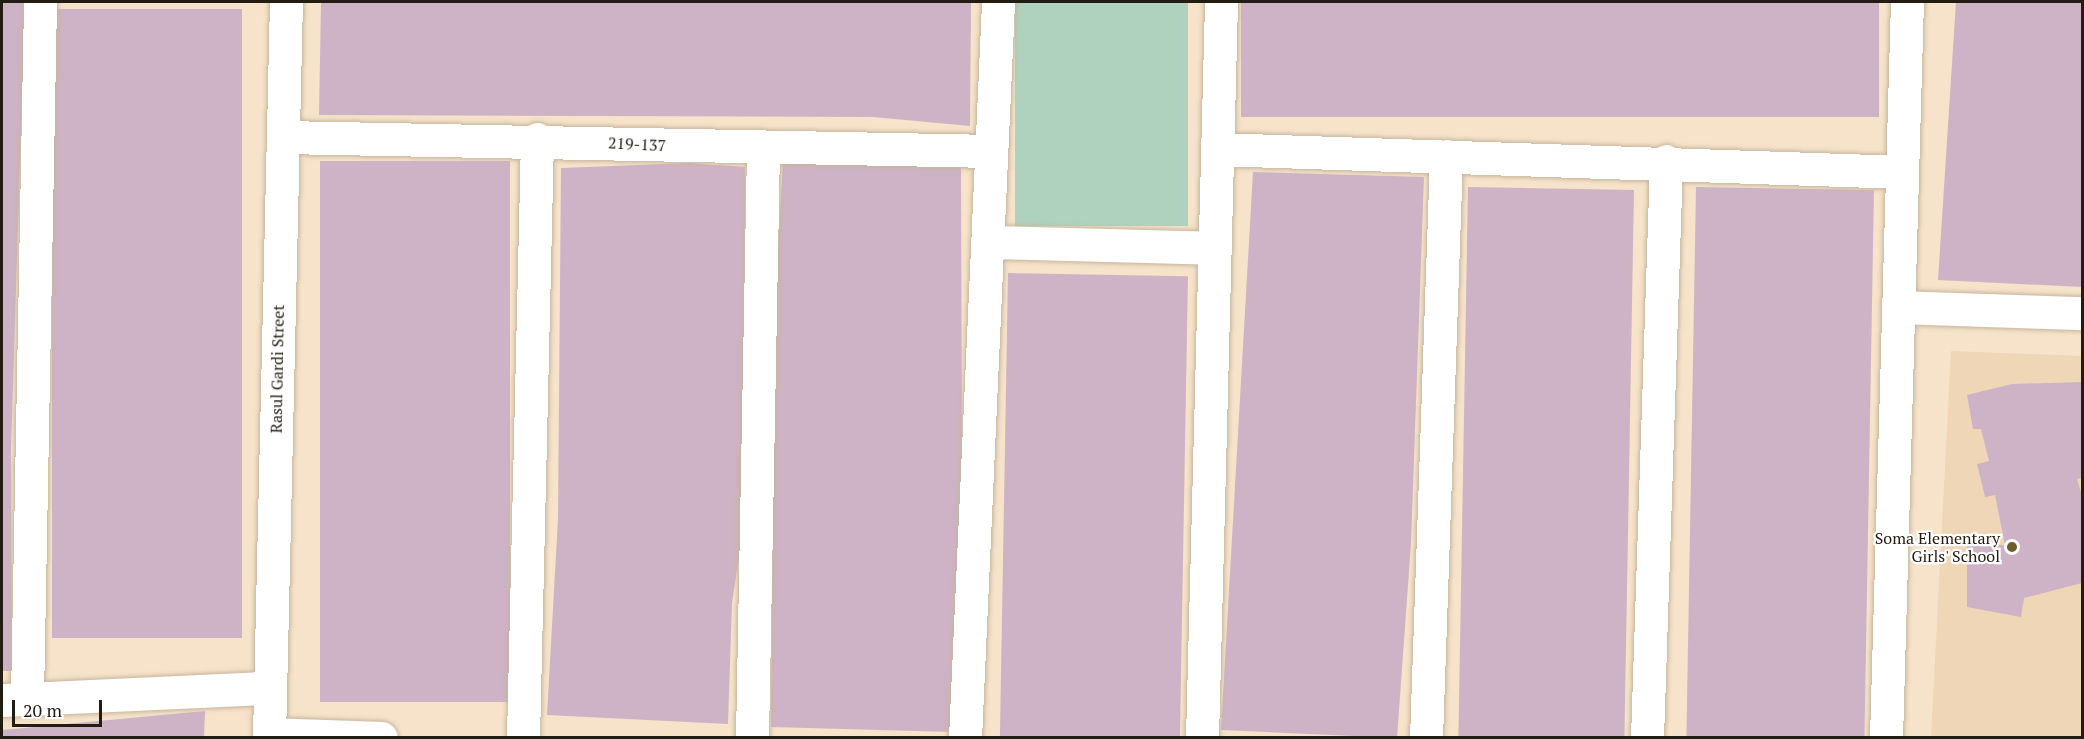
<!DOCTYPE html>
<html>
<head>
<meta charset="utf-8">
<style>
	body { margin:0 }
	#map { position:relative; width:2084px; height:739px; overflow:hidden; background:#f6e3ca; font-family:"PT Serif",serif }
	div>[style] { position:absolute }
	.built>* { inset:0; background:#eed6b7 }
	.green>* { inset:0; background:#afd2be; transform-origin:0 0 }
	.building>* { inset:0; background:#ceb3c6; transform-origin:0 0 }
	.roads { filter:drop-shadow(0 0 2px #c7b59d) drop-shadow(0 0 2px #c7b59d) }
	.minor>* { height:33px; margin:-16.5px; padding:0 16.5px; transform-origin:16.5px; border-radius:16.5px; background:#fff }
	.tertiary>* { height:33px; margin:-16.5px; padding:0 16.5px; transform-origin:16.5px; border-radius:16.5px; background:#fff }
	.dots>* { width:16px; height:16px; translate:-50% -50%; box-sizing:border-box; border:3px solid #fff; border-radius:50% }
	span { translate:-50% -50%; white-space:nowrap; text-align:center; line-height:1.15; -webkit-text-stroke:4.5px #fff; paint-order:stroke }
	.street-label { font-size:16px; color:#231c13 }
	.poi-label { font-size:16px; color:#231c13 }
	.right { translate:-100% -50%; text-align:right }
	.frame { position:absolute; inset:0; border:3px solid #231c13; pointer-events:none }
	.scale { position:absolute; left:12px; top:700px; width:90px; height:27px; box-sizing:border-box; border:3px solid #231c13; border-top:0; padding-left:8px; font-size:18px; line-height:21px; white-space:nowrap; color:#231c13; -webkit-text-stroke:4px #fff; paint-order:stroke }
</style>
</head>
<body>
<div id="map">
	<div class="built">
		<i style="clip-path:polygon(1951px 351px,2082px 356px,2082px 737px,1931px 738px)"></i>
	</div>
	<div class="green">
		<i style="left:1015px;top:2px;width:173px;height:224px"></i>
	</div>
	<div class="building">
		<i style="clip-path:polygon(2px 2px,25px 2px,11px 449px,12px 671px,2px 671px)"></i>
		<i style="clip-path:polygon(321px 2px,971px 2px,970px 126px,873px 117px,319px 115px)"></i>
		<i style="left:1241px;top:2px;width:638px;height:115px"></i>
		<i style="clip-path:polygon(1956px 2px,2082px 2px,2082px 287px,1938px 280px)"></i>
		<i style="left:52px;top:9px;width:190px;height:629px"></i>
		<i style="left:320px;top:161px;width:190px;height:541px"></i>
		<i style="clip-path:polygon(783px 161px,961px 161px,962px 468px,952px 732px,771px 727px,775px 303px)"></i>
		<i style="clip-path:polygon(689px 163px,745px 167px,744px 524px,732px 603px,728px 724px,547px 715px,558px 519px,561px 168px)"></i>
		<i style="clip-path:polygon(1253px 172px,1424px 177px,1411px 543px,1397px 738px,1221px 730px)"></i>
		<i style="left:1468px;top:187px;width:166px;height:551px;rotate:1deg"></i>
		<i style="left:1696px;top:187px;width:178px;height:551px;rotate:1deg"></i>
		<i style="left:1008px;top:273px;width:180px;height:465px;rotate:1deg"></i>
		<i style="clip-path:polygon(2082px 382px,2082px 478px,2077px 479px,2082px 496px,2082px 583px,2024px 598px,2021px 617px,1967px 607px,1967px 544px,2005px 545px,1995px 495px,1985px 497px,1977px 464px,1989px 461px,1981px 429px,1973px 429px,1967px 395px,2012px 384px)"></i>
		<i style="clip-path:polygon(205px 711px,204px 738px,2px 738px,2px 730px)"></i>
	</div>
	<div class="roads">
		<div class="minor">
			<i style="left:283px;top:137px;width:708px;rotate:1.13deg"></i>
			<i style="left:1217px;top:149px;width:685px;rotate:1.92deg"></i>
			<i style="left:990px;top:242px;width:225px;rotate:1.5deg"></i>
			<i style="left:1898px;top:307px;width:184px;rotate:1.9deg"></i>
			<i style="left:27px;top:698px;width:696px;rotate:-88.93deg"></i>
			<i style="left:269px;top:734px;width:112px;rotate:2deg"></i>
			<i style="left:523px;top:738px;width:599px;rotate:-88.66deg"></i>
			<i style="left:752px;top:738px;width:589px;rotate:-88.93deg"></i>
			<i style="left:965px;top:738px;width:737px;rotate:-87.43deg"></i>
			<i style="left:1202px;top:738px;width:736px;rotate:-88.52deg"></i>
			<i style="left:1426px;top:738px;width:582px;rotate:-88.03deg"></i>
			<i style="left:1647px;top:738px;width:577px;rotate:-88.11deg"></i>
			<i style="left:1886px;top:738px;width:736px;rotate:-88.37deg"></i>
		</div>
		<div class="tertiary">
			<i style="left:2px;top:700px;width:268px;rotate:-2.6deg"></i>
			<i style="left:269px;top:738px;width:736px;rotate:-88.68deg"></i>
		</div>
	</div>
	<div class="dots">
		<i style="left:2012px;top:547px;background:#705c2b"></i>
	</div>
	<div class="street-label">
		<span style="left:637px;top:144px;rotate:3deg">219-137</span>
		<span style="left:277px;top:369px;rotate:-89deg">Rasul Gardi Street</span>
	</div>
	<div class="poi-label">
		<span class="right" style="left:2000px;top:547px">Soma Elementary<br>Girls' School</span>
	</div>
	<div class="frame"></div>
	<div class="scale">20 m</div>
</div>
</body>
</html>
